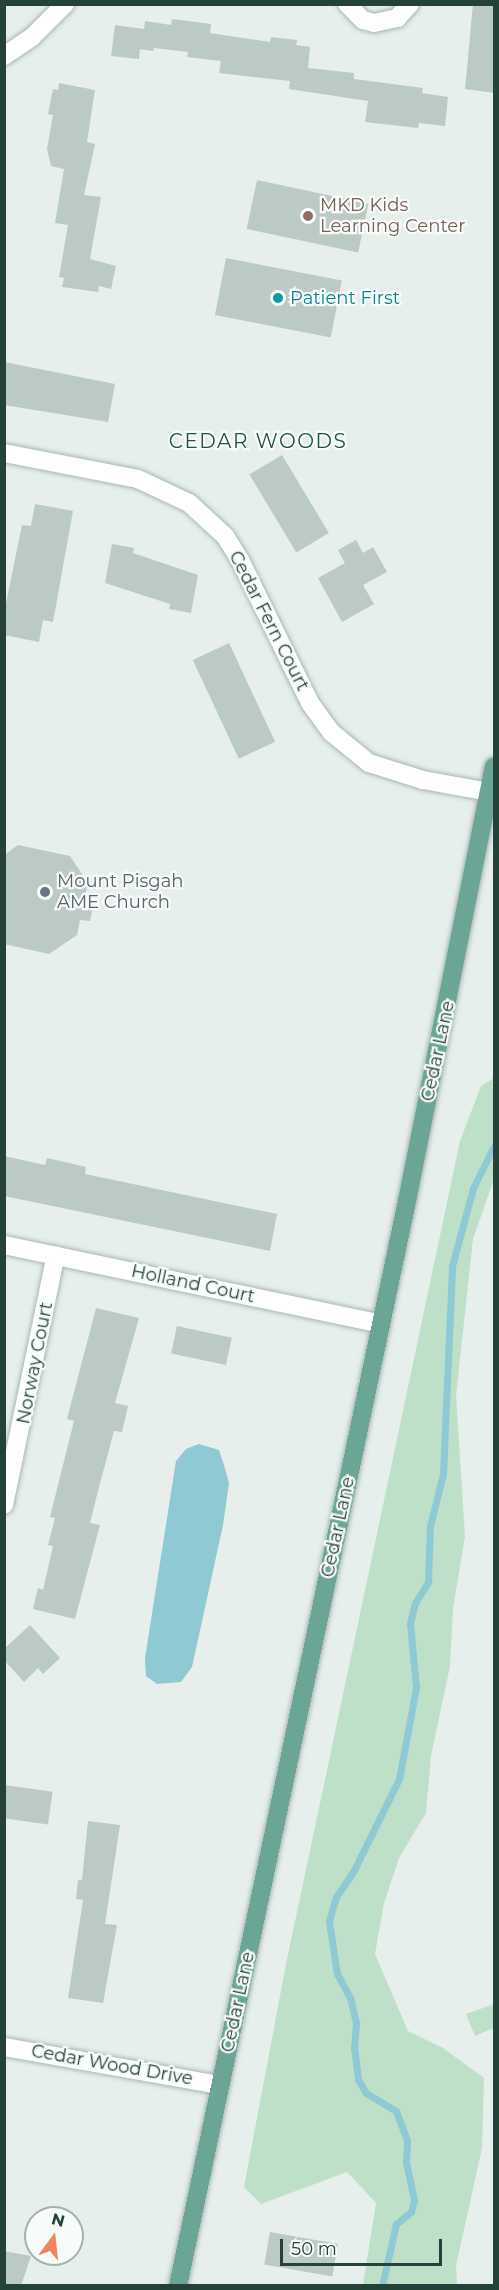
<!DOCTYPE html>
<html>
<head>
<meta charset="utf-8">
<style>
	body { margin:0 }
	#map { position:relative; width:499px; height:2290px; overflow:hidden; background:#e6efeb; font-family:Montserrat,sans-serif }
	div>[style] { position:absolute }
	.green>* { inset:0; background:#bfe0c8 }
	.water>* { inset:0; background:#8ec9d4 }
	.stream>* { height:7px; margin:-3.5px; padding:0 3.5px; transform-origin:3.5px; border-radius:3.5px; background:#8ec9d4 }
	.building>* { inset:0; background:#bbcac4; transform-origin:0 0 }
	.roads { filter:drop-shadow(0 0 2px #a8b8b2) drop-shadow(0 0 2px #a8b8b2) }
	.minor>* { height:18px; margin:-9px; padding:0 9px; transform-origin:9px; border-radius:9px; background:#fff }
	.major>* { height:18px; margin:-9px; padding:0 9px; transform-origin:9px; border-radius:9px; background:#6aa596 }
	.dots>* { width:16px; height:16px; translate:-50% -50%; box-sizing:border-box; border:3px solid #f7fbf9; border-radius:50% }
	span { translate:-50% -50%; white-space:nowrap; text-align:center; line-height:1.15; -webkit-text-stroke:4.5px #f7fbf9; paint-order:stroke }
	.education-label { font-size:18px; color:#785e54 }
	.left { translate:0 -50%; text-align:left }
	.culture-label { font-size:18px; color:#0d838f }
	.street-label { font-size:18px; color:#24423a }
	.worship-label { font-size:18px; color:#5b616d }
	.neighbourhood-label { font-size:20px; color:#1f5548; letter-spacing:1.5px }
	.frame { position:absolute; inset:0; border:6px solid #24423a; pointer-events:none }
	.north { position:absolute; left:24px; top:2206px; width:60px; height:60px; box-sizing:border-box; background:#f7fbf9; border:2px solid #a3b1ad; border-radius:50%; rotate:15deg; font-size:16px; font-weight:700; line-height:24px; text-align:center; color:#24423a }
	.north::after { content:''; display:block; margin:auto; width:21px; height:27px; background:#f4845f; clip-path:polygon(50% 0,100% 100%,50% 72%,0 100%) }
	.scale { position:absolute; left:280px; top:2239px; width:162px; height:27px; box-sizing:border-box; border:3px solid #24423a; border-top:0; padding-left:8px; font-size:18px; line-height:21px; white-space:nowrap; color:#24423a; -webkit-text-stroke:4px #f7fbf9; paint-order:stroke }
</style>
</head>
<body>
<div id="map">
	<div class="green">
		<i style="clip-path:polygon(494px 1078px,494px 1179px,473px 1239px,456px 1396px,465px 1536px,453px 1609px,450px 1666px,431px 1756px,426px 1813px,399px 1858px,384px 1903px,375px 1954px,408px 2031px,443px 2048px,484px 2078px,482px 2148px,456px 2266px,457px 2285px,363px 2285px,376px 2203px,347px 2172px,261px 2204px,244px 2187px,286px 1964px,460px 1141px,481px 1086px)"></i>
		<i style="clip-path:polygon(494px 2004px,494px 2028px,475px 2036px,466px 2014px)"></i>
	</div>
	<div class="water">
		<i style="clip-path:polygon(199px 1444px,219px 1450px,224px 1465px,229px 1483px,223px 1525px,192px 1667px,181px 1682px,157px 1684px,146px 1676px,145px 1658px,176px 1461px,186px 1449px)"></i>
	</div>
	<div class="stream">
		<i style="left:382px;top:2286px;width:64px;rotate:-77.3deg"></i>
		<i style="left:396px;top:2224px;width:19px;rotate:-39deg"></i>
		<i style="left:411px;top:2212px;width:12px;rotate:-76deg"></i>
		<i style="left:414px;top:2200px;width:39px;rotate:-102deg"></i>
		<i style="left:406px;top:2162px;width:22px;rotate:-87deg"></i>
		<i style="left:407px;top:2140px;width:31px;rotate:-111deg"></i>
		<i style="left:396px;top:2111px;width:35px;rotate:-149deg"></i>
		<i style="left:366px;top:2093px;width:16px;rotate:-120deg"></i>
		<i style="left:358px;top:2079px;width:32px;rotate:-97deg"></i>
		<i style="left:354px;top:2047px;width:24px;rotate:-85deg"></i>
		<i style="left:356px;top:2023px;width:26px;rotate:-103deg"></i>
		<i style="left:350px;top:1998px;width:27px;rotate:-118deg"></i>
		<i style="left:337px;top:1974px;width:54px;rotate:-98.6deg"></i>
		<i style="left:329px;top:1921px;width:25px;rotate:-74deg"></i>
		<i style="left:336px;top:1897px;width:32px;rotate:-56deg"></i>
		<i style="left:354px;top:1870px;width:102px;rotate:-63.7deg"></i>
		<i style="left:399px;top:1779px;width:94px;rotate:-79.5deg"></i>
		<i style="left:416px;top:1687px;width:64px;rotate:-95.4deg"></i>
		<i style="left:410px;top:1623px;width:21px;rotate:-76deg"></i>
		<i style="left:415px;top:1603px;width:25px;rotate:-58deg"></i>
		<i style="left:428px;top:1582px;width:56px;rotate:-88deg"></i>
		<i style="left:430px;top:1526px;width:54px;rotate:-76deg"></i>
		<i style="left:443px;top:1474px;width:208px;rotate:-87.5deg"></i>
		<i style="left:452px;top:1266px;width:81px;rotate:-74.9deg"></i>
		<i style="left:473px;top:1188px;width:47px;rotate:-63.4deg"></i>
	</div>
	<div class="building">
		<i style="clip-path:polygon(473px 4px,495px 4px,495px 93px,465px 89px)"></i>
		<i style="clip-path:polygon(172px 19px,211px 24px,210px 33px,270px 42px,271px 37px,297px 40px,296px 45px,310px 47px,308px 68px,354px 73px,354px 79px,423px 88px,422px 93px,448px 97px,445px 126px,419px 123px,418px 128px,365px 122px,368px 101px,289px 89px,290px 81px,219px 73px,221px 61px,187px 57px,188px 52px,154px 48px,153px 51px,140px 49px,139px 59px,111px 56px,115px 25px,144px 29px,145px 21px,171px 25px)"></i>
		<i style="clip-path:polygon(59px 83px,95px 90px,87px 142px,95px 144px,84px 195px,101px 197px,90px 259px,116px 266px,111px 289px,99px 286px,98px 292px,62px 287px,64px 278px,59px 277px,68px 225px,55px 223px,64px 169px,51px 166px,47px 149px,53px 115px,48px 114px,53px 89px,58px 90px)"></i>
		<i style="left:257px;top:180px;width:114px;height:50px;rotate:12deg"></i>
		<i style="left:226px;top:258px;width:118px;height:58px;rotate:11deg"></i>
		<i style="clip-path:polygon(4px 362px,115px 384px,108px 422px,4px 405px)"></i>
		<i style="left:282px;top:455px;width:91px;height:38px;rotate:59deg"></i>
		<i style="clip-path:polygon(35px 504px,73px 511px,53px 622px,43px 620px,39px 642px,4px 635px,4px 613px,22px 525px,31px 526px)"></i>
		<i style="clip-path:polygon(356px 540px,363px 553px,373px 547px,387px 572px,363px 585px,374px 604px,342px 622px,318px 578px,345px 563px,338px 550px)"></i>
		<i style="clip-path:polygon(112px 544px,134px 548px,133px 553px,198px 575px,191px 613px,169px 609px,170px 604px,105px 583px)"></i>
		<i style="left:229px;top:643px;width:109px;height:40px;rotate:65deg"></i>
		<i style="clip-path:polygon(18px 845px,70px 856px,88px 883px,84px 900px,94px 902px,90px 921px,80px 920px,77px 935px,49px 954px,4px 944px,4px 855px)"></i>
		<i style="clip-path:polygon(4px 1156px,45px 1165px,47px 1158px,86px 1167px,85px 1174px,277px 1214px,270px 1251px,4px 1196px)"></i>
		<i style="clip-path:polygon(96px 1308px,139px 1318px,115px 1403px,128px 1406px,122px 1432px,114px 1431px,98px 1491px,90px 1523px,100px 1525px,75px 1619px,33px 1609px,38px 1588px,43px 1590px,53px 1546px,48px 1545px,55px 1518px,50px 1517px,74px 1421px,67px 1419px)"></i>
		<i style="left:177px;top:1326px;width:56px;height:28px;rotate:12deg"></i>
		<i style="clip-path:polygon(30px 1625px,60px 1658px,43px 1674px,38px 1668px,24px 1682px,4px 1660px,4px 1649px)"></i>
		<i style="left:4px;top:1785px;width:49px;height:33px;rotate:8deg"></i>
		<i style="clip-path:polygon(88px 1821px,120px 1825px,105px 1924px,117px 1925px,103px 2003px,68px 1998px,83px 1900px,76px 1899px,78px 1880px,82px 1880px)"></i>
		<i style="left:270px;top:2232px;width:69px;height:33px;rotate:10deg"></i>
		<i style="clip-path:polygon(4px 2251px,31px 2256px,21px 2286px,4px 2286px)"></i>
	</div>
	<div class="roads">
		<div class="minor">
			<i style="left:347px;top:4px;width:23px;rotate:45deg"></i>
			<i style="left:363px;top:20px;width:11px;rotate:15deg"></i>
			<i style="left:374px;top:23px;width:24px;rotate:-12deg"></i>
			<i style="left:397px;top:18px;width:19px;rotate:-47deg"></i>
			<i style="left:4px;top:56px;width:34px;rotate:-34deg"></i>
			<i style="left:32px;top:37px;width:47px;rotate:-45deg"></i>
			<i style="left:4px;top:453px;width:136px;rotate:11deg"></i>
			<i style="left:138px;top:479px;width:56px;rotate:25.2deg"></i>
			<i style="left:189px;top:503px;width:49px;rotate:42.5deg"></i>
			<i style="left:225px;top:536px;width:28px;rotate:58deg"></i>
			<i style="left:240px;top:560px;width:159px;rotate:63.9deg"></i>
			<i style="left:310px;top:703px;width:37px;rotate:54deg"></i>
			<i style="left:332px;top:733px;width:48px;rotate:39deg"></i>
			<i style="left:369px;top:763px;width:57px;rotate:17.5deg"></i>
			<i style="left:423px;top:780px;width:68px;rotate:10.2deg"></i>
			<i style="left:4px;top:1245px;width:385px;rotate:11.8deg"></i>
			<i style="left:4px;top:1505px;width:255px;rotate:-78.3deg"></i>
			<i style="left:4px;top:2047px;width:219px;rotate:10deg"></i>
		</div>
		<div class="major">
			<i style="left:178px;top:2286px;width:1109px;rotate:-78.08deg"></i>
			<i style="left:407px;top:1201px;width:443px;rotate:-78.7deg"></i>
		</div>
	</div>
	<div class="dots">
		<i style="left:308px;top:216px;background:#8d6e63"></i>
		<i style="left:278px;top:298px;background:#0f9aa8"></i>
		<i style="left:45px;top:892px;background:#6b7280"></i>
	</div>
	<div class="education-label">
		<span class="left" style="left:320px;top:216px">MKD Kids<br>Learning Center</span>
	</div>
	<div class="culture-label">
		<span class="left" style="left:290px;top:298px">Patient First</span>
	</div>
	<div class="street-label">
		<span style="left:269px;top:621px;rotate:63deg">Cedar Fern Court</span>
		<span style="left:438px;top:1051px;rotate:-78deg">Cedar Lane</span>
		<span style="left:193px;top:1284px;rotate:12deg">Holland Court</span>
		<span style="left:35px;top:1363px;rotate:-79deg">Norway Court</span>
		<span style="left:338px;top:1527px;rotate:-78deg">Cedar Lane</span>
		<span style="left:238px;top:2002px;rotate:-78deg">Cedar Lane</span>
		<span style="left:112px;top:2065px;rotate:10deg">Cedar Wood Drive</span>
	</div>
	<div class="worship-label">
		<span class="left" style="left:57px;top:892px">Mount Pisgah<br>AME Church</span>
	</div>
	<div class="neighbourhood-label">
		<span style="left:258px;top:441px">CEDAR WOODS</span>
	</div>
	<div class="frame"></div>
	<div class="north">N</div>
	<div class="scale">50 m</div>
</div>
</body>
</html>
